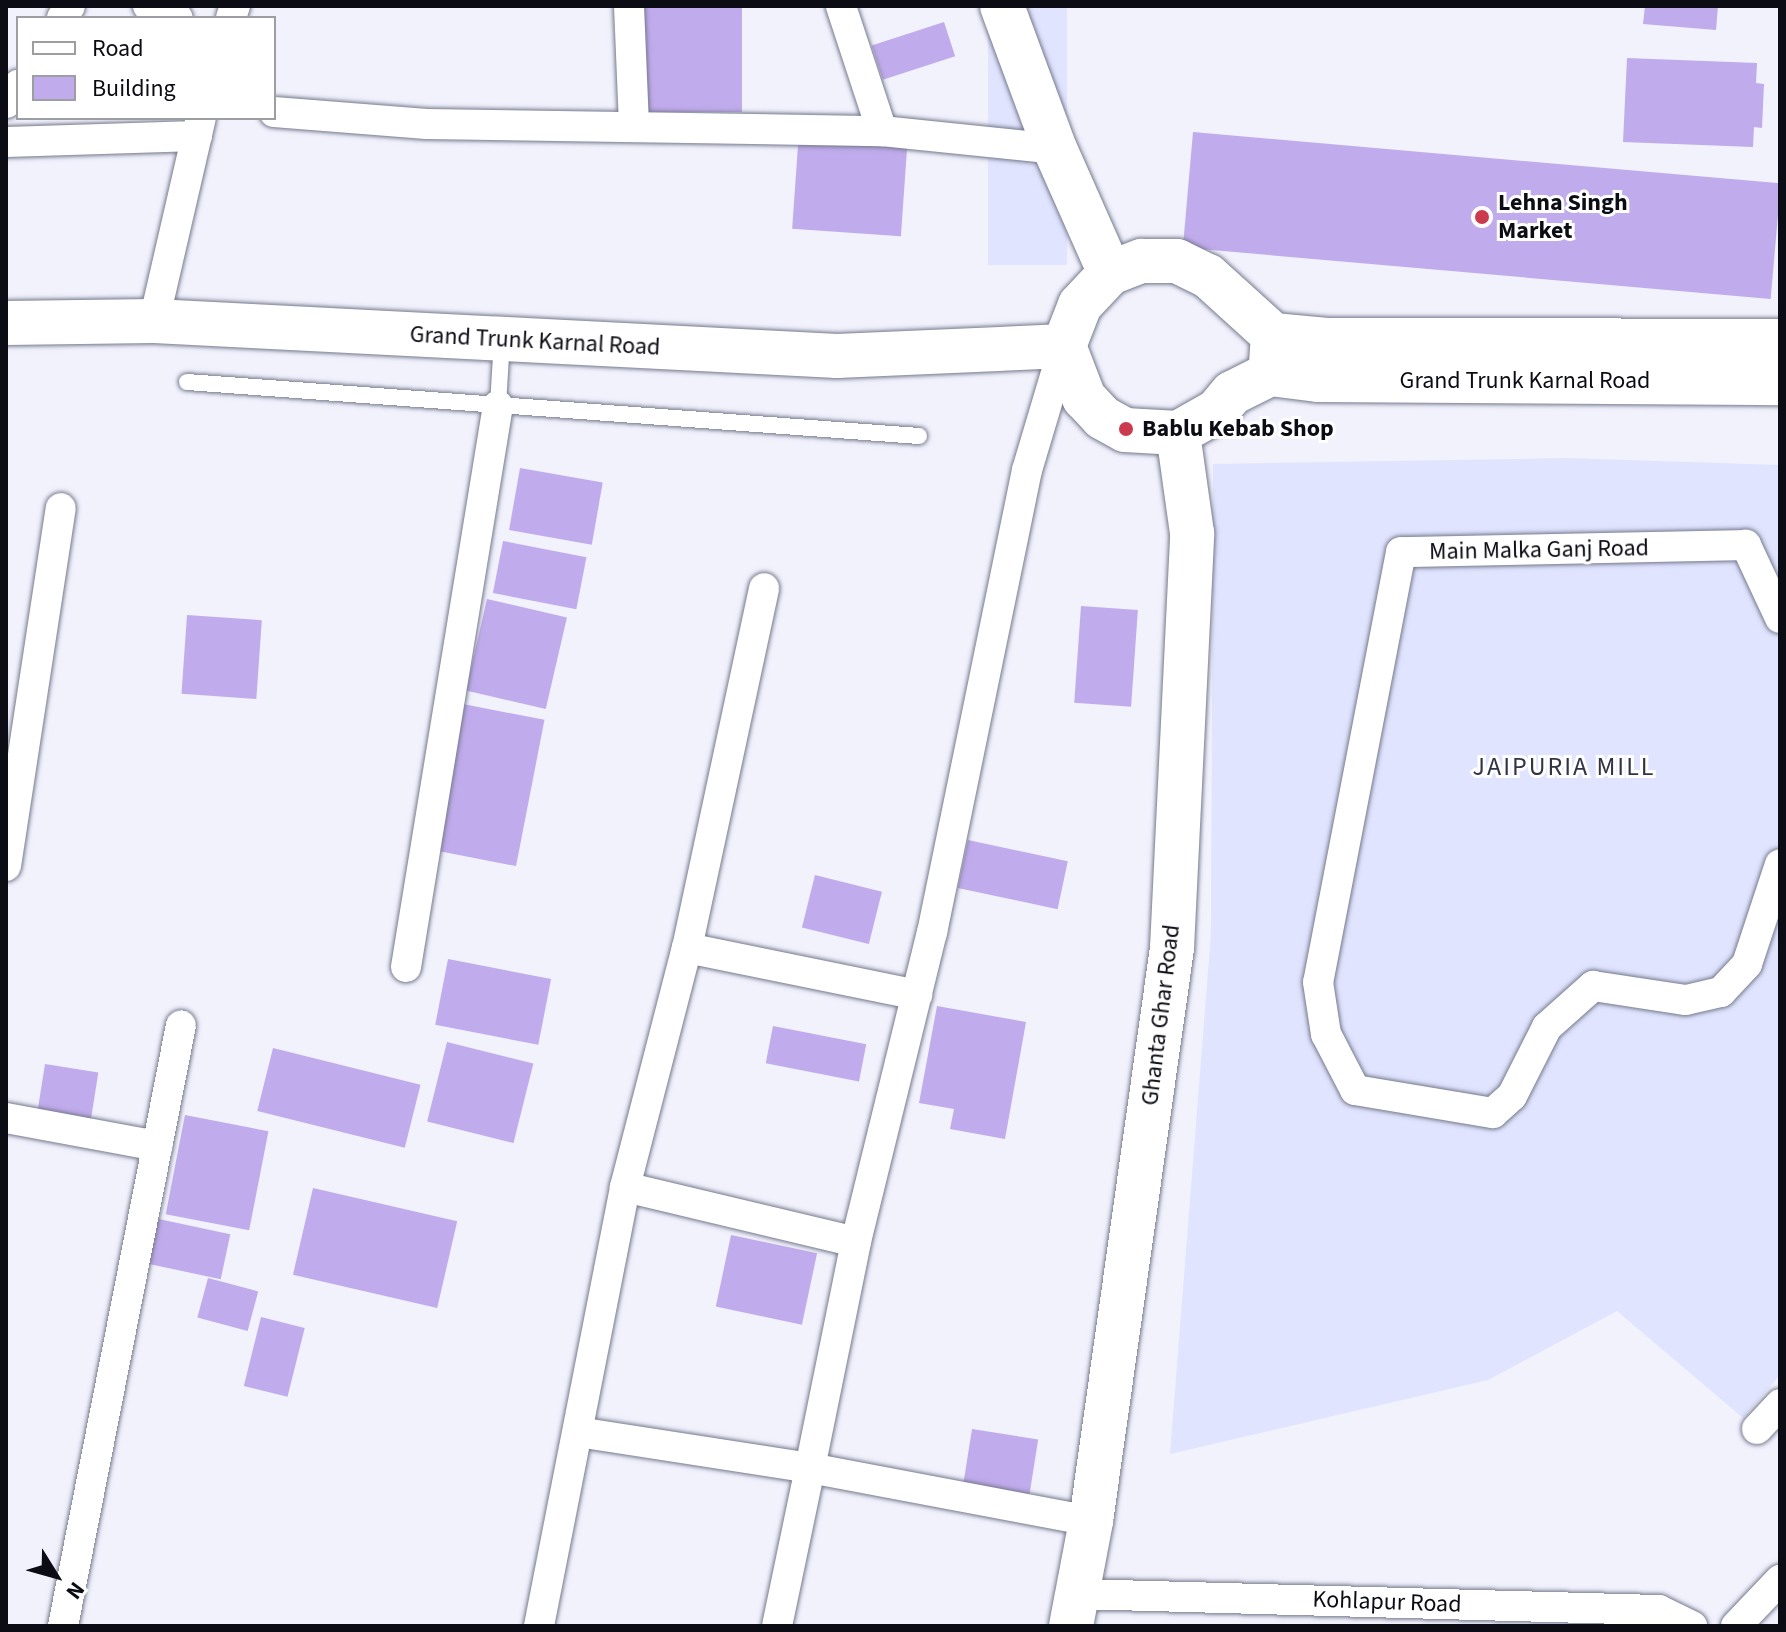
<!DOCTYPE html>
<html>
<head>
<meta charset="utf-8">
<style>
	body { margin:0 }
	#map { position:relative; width:1786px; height:1632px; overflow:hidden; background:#f1f2fc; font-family:"Source Sans 3",sans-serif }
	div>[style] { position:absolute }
	.built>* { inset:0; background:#e0e4fe; transform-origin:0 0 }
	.building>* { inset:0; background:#c0abec; transform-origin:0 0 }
	.roads { filter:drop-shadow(0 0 2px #75798e) drop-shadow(0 0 2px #75798e) }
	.lane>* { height:16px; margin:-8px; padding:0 8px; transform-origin:8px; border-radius:8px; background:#fff }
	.street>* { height:30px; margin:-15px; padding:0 15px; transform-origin:15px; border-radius:15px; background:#fff }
	.secondary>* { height:44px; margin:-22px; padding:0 22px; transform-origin:22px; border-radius:22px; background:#fff }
	.dots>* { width:22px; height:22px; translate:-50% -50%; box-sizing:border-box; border:4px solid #fff; border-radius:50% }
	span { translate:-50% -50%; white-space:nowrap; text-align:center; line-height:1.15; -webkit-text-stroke:6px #fff; paint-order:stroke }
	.poi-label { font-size:24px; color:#0b0c14; font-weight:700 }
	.left { translate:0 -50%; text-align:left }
	.street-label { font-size:24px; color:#0b0c14 }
	.neighbourhood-label { font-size:26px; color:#313346; letter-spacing:2px }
	.frame { position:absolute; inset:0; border:8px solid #0b0c14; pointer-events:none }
	.legend { position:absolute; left:16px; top:16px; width:260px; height:104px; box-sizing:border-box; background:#fff; border:2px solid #9d9ea1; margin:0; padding:10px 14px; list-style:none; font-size:24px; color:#0b0c14 }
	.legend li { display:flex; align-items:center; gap:16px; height:40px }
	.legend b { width:40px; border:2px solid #9d9ea1 }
	.north { position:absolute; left:16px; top:1536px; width:80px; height:80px; -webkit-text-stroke:6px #fff; paint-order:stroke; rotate:127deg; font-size:22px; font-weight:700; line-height:32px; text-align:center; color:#0b0c14 }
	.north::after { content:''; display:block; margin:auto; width:28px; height:36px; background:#0b0c14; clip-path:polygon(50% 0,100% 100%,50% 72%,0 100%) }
</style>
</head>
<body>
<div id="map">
	<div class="built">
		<i style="left:988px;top:6px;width:79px;height:259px"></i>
		<i style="clip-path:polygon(1566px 458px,1780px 465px,1780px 1375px,1743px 1418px,1617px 1311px,1488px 1380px,1170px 1454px,1211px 934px,1213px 464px)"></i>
	</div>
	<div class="building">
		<i style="left:643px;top:6px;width:99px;height:106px"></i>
		<i style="clip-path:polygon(1645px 6px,1718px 6px,1716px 30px,1643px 24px)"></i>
		<i style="left:944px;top:22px;width:36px;height:76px;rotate:72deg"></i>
		<i style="clip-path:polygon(1627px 58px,1757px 63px,1756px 83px,1764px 84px,1762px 128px,1754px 127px,1753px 147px,1623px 142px)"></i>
		<i style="left:799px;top:131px;width:109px;height:98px;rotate:4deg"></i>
		<i style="left:1193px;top:132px;width:590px;height:116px;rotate:5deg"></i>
		<i style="left:520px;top:468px;width:84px;height:63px;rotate:10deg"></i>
		<i style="left:503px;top:541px;width:85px;height:53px;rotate:11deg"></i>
		<i style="left:487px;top:599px;width:82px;height:94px;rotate:13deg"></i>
		<i style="left:1081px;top:606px;width:57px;height:97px;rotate:4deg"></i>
		<i style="left:187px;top:615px;width:75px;height:79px;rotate:4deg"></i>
		<i style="left:463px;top:704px;width:83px;height:149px;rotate:11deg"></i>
		<i style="left:968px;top:840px;width:102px;height:49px;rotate:12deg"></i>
		<i style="left:815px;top:875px;width:69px;height:54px;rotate:14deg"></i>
		<i style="left:448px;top:959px;width:105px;height:67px;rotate:11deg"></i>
		<i style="clip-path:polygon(937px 1006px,1026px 1022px,1005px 1139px,950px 1129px,954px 1109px,919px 1103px)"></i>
		<i style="left:773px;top:1026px;width:95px;height:38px;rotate:11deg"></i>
		<i style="left:447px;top:1042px;width:89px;height:82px;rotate:14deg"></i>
		<i style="left:273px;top:1048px;width:152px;height:65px;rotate:14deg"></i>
		<i style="left:45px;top:1064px;width:54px;height:58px;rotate:9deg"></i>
		<i style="left:185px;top:1115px;width:85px;height:101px;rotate:11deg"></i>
		<i style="left:313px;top:1188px;width:148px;height:89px;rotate:13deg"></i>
		<i style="left:154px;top:1218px;width:78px;height:46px;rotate:12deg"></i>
		<i style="left:731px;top:1235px;width:88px;height:73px;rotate:12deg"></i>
		<i style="left:208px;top:1278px;width:52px;height:41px;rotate:15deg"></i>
		<i style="left:261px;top:1317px;width:45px;height:71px;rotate:14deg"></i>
		<i style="left:972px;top:1429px;width:67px;height:64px;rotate:9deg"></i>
	</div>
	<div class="roads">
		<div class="lane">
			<i style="left:187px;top:382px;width:734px;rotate:4.22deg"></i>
			<i style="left:498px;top:405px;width:66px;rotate:-86.5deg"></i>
		</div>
		<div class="street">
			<i style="left:148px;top:6px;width:32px;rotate:22deg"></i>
			<i style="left:629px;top:6px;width:117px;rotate:87.6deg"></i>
			<i style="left:62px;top:18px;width:14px;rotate:-56deg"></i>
			<i style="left:231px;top:18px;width:13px;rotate:-72deg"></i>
			<i style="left:6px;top:103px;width:22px;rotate:-56deg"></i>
			<i style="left:274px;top:112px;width:153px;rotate:4.5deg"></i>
			<i style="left:427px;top:124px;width:455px;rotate:0.9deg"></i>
			<i style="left:882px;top:131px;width:132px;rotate:-108.2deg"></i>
			<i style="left:882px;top:131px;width:174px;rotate:5.9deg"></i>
			<i style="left:6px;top:142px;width:191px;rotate:-1.8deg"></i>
			<i style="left:154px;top:321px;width:208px;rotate:-77deg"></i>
			<i style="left:1064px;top:346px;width:129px;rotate:106.6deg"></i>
			<i style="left:1027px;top:470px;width:472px;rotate:101.6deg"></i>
			<i style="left:932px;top:932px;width:319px;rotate:103.8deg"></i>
			<i style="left:856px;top:1242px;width:231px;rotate:101.5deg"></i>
			<i style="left:810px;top:1468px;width:286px;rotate:10.7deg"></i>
			<i style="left:1780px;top:618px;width:81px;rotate:-115deg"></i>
			<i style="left:1746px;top:545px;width:345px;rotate:178.8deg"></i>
			<i style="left:1401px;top:552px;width:438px;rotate:100.9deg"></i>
			<i style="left:1318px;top:982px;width:53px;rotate:81.3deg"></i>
			<i style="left:1326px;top:1034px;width:63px;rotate:62.6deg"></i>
			<i style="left:1355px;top:1090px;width:140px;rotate:9.5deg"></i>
			<i style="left:1493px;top:1113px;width:25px;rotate:-42deg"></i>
			<i style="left:1512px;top:1096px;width:77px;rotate:-63.1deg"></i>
			<i style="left:1547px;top:1027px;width:62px;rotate:-41.7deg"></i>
			<i style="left:1593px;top:986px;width:94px;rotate:8.6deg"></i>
			<i style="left:1686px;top:1000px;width:36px;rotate:-13deg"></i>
			<i style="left:1721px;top:992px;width:38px;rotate:-47deg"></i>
			<i style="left:1747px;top:964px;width:105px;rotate:-71.7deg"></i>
			<i style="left:6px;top:866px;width:362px;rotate:-81.3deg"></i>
			<i style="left:687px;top:948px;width:235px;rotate:11.5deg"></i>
			<i style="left:406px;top:967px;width:569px;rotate:-80.7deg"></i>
			<i style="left:6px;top:1118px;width:154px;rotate:10.5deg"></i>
			<i style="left:625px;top:1187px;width:237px;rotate:13.4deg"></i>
			<i style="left:1757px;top:1429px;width:34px;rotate:-47deg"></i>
			<i style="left:578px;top:1432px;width:235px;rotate:8.8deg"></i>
			<i style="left:810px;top:1468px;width:161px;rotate:101.8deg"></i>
			<i style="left:1078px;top:1594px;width:581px;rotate:1.58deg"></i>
			<i style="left:1659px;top:1610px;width:37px;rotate:26deg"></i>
			<i style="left:63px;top:1626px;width:612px;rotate:-78.89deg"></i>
			<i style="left:539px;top:1626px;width:447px;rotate:-78.9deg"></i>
			<i style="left:625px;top:1187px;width:247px;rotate:-75.5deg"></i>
			<i style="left:687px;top:948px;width:368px;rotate:-77.9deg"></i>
			<i style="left:1736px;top:1626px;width:64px;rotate:-46.3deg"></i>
		</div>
		<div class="secondary">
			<i style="left:1002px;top:6px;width:153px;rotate:69.7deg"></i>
			<i style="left:1055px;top:149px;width:136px;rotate:66.1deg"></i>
			<i style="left:1142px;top:261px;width:35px"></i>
			<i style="left:1177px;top:261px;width:34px;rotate:26deg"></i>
			<i style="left:1208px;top:276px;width:88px;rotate:42.2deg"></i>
			<i style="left:1273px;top:335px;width:39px;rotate:94deg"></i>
			<i style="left:1270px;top:374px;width:42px;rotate:153.4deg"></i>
			<i style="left:1232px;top:393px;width:23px;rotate:130deg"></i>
			<i style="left:1217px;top:411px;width:45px;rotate:150.6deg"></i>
			<i style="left:1178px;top:433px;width:53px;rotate:-176.8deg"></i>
			<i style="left:1125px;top:430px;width:26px;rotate:-151deg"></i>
			<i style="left:1102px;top:417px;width:26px;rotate:-133deg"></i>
			<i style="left:1084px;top:398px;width:56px;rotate:-111deg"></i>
			<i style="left:1064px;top:346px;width:44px;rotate:-68.7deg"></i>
			<i style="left:1080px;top:305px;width:44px;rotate:-46.8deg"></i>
			<i style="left:1110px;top:273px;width:34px;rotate:-21deg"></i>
			<i style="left:6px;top:323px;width:148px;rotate:-0.8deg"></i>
			<i style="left:154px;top:321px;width:684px;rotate:2.93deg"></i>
			<i style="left:837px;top:356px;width:227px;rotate:-2.5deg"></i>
			<i style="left:1273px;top:335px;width:54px;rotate:5.3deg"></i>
			<i style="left:1327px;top:340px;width:453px;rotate:0.1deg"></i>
			<i style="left:1270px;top:374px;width:48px;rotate:7.1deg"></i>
			<i style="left:1318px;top:380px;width:462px;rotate:0.4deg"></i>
			<i style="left:1071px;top:1626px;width:107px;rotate:-79.2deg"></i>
			<i style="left:1091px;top:1521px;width:579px;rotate:-81.95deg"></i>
			<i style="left:1172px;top:948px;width:415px;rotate:-87.2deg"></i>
			<i style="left:1192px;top:533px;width:101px;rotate:-98deg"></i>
		</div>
	</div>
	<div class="dots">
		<i style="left:1482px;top:217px;background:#cb3b4d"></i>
		<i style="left:1126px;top:429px;background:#cb3b4d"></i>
	</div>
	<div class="poi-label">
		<span class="left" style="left:1498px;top:217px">Lehna Singh<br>Market</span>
		<span class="left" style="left:1142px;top:429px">Bablu Kebab Shop</span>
	</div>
	<div class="street-label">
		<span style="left:535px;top:341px;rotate:3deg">Grand Trunk Karnal Road</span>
		<span style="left:1525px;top:381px">Grand Trunk Karnal Road</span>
		<span style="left:1539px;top:550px;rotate:-1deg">Main Malka Ganj Road</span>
		<span style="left:1161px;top:1015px;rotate:-83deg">Ghanta Ghar Road</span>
		<span style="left:1387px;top:1602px;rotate:2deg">Kohlapur Road</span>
	</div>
	<div class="neighbourhood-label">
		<span style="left:1564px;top:767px">JAIPURIA MILL</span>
	</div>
	<div class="frame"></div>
	<ul class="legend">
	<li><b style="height:10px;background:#fff"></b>Road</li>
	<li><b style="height:22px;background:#c0abec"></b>Building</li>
	</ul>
	<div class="north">N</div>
</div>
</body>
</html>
